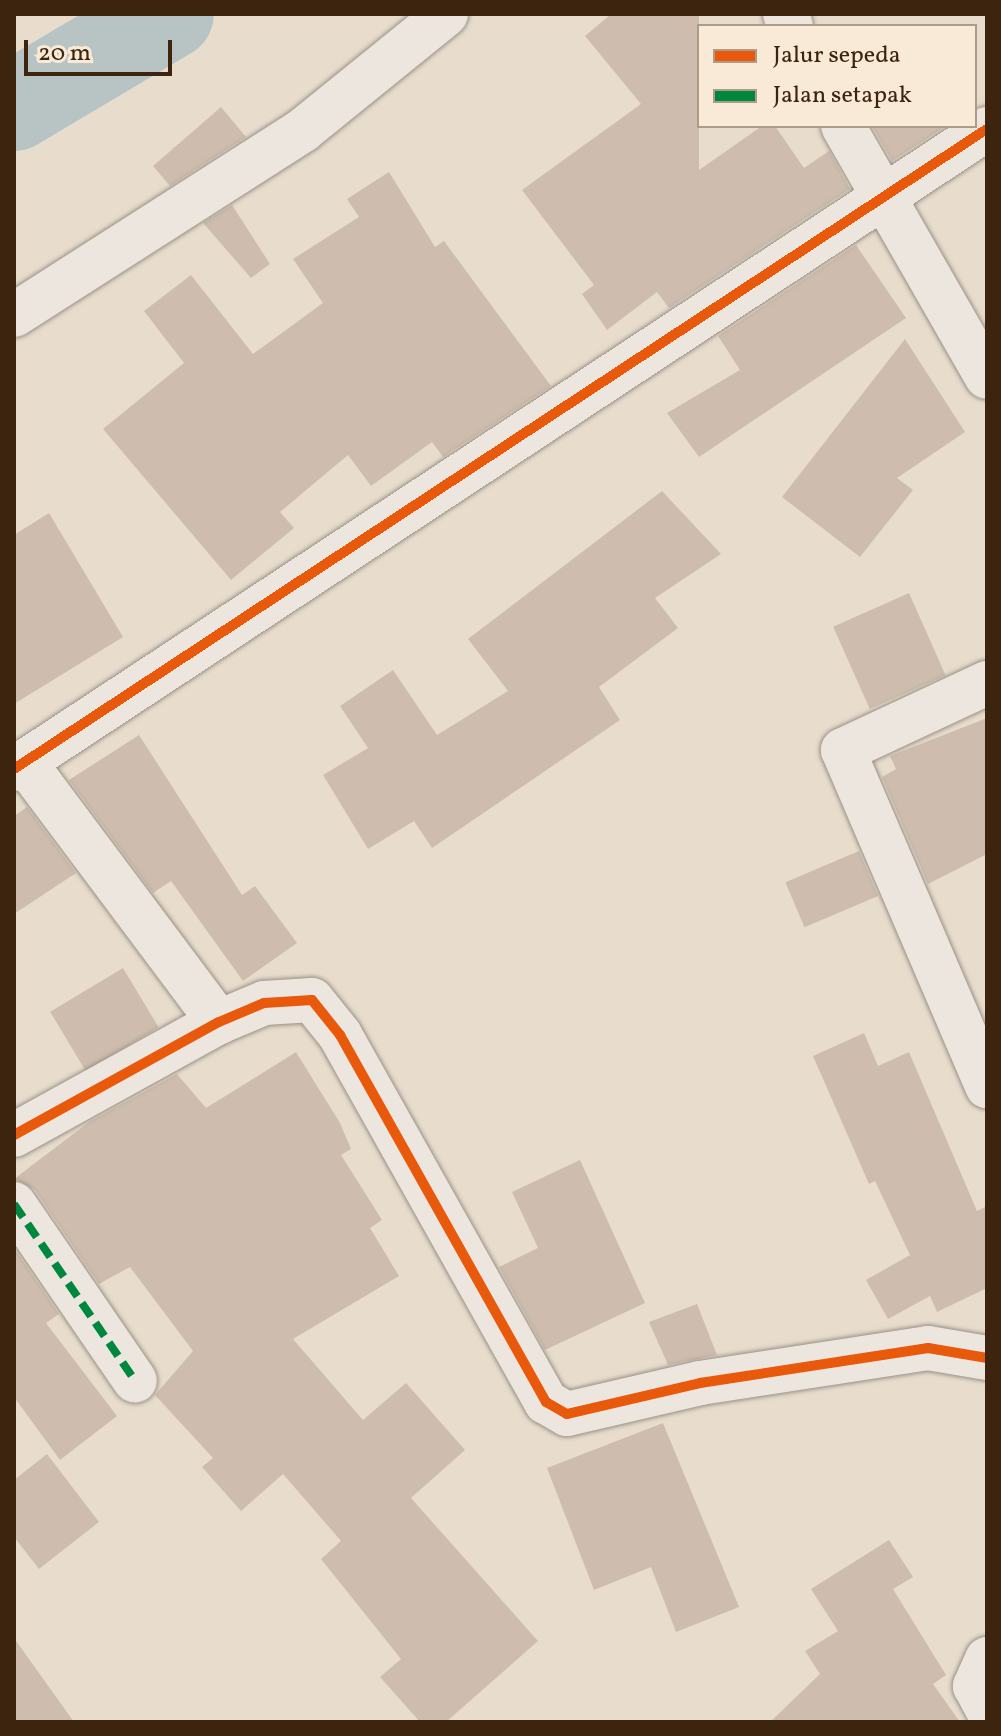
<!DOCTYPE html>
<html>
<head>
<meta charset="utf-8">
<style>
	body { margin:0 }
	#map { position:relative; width:1001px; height:1736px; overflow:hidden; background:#e8ddcd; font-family:Vollkorn,serif }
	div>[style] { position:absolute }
	.river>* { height:90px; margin:-45px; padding:0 45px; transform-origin:45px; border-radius:45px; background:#b7c4c3 }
	.building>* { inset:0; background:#cebdae; transform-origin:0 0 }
	.roads { filter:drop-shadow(0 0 2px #9a9186) drop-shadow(0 0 2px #9a9186) }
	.street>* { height:44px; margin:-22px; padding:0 22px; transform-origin:22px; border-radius:22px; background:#ece6df }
	.quiet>* { height:8px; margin-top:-4px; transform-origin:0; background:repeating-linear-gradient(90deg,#00873e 0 16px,transparent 0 24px) }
	.cycleway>* { height:10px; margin:-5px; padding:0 5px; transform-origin:5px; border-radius:5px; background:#e8590c }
	span { translate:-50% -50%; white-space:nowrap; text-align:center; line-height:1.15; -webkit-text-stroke:6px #f8ead7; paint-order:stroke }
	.frame { position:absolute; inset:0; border:16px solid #3c240f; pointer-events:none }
	.legend { position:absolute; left:697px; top:24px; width:280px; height:104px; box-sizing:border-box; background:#f8ead7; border:2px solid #ad9b87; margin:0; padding:10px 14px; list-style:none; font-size:24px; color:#3c240f }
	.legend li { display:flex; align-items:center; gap:16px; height:40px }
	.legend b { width:40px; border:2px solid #ad9b87 }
	.scale { position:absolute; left:24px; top:40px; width:148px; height:36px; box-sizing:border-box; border:4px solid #3c240f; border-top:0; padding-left:10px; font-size:24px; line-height:28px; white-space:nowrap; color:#3c240f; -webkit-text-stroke:6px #f8ead7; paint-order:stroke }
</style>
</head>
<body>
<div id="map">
	<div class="river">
		<i style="left:14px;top:106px;width:180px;rotate:-30.7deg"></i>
	</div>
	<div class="building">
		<i style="clip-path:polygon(611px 14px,699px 14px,699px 170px,762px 126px,775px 126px,804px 168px,829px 151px,850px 189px,669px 308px,657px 292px,607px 330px,582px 294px,594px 285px,522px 190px,641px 104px,585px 36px)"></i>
		<i style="clip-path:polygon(221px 107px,246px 137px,170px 186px,153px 166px)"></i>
		<i style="clip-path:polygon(872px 126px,946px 126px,892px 161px)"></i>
		<i style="clip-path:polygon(389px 172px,435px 247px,444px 241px,551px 386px,443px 457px,432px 442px,371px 486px,348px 455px,280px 512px,294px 528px,231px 580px,103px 429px,184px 363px,144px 311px,191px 275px,253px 354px,323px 303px,293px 259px,359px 217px,347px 199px)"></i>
		<i style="clip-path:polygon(232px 205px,270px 264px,251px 278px,203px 223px)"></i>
		<i style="clip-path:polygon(856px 245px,906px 318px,699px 457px,667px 413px,740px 370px,718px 336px)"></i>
		<i style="clip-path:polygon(905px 339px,965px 432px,897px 478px,913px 490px,860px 557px,782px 497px)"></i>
		<i style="clip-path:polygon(662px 491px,721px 554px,655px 598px,678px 628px,599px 687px,620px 720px,432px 848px,414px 821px,368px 849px,323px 775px,368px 748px,340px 706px,393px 670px,437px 735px,508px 691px,468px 639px)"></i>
		<i style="clip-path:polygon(49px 513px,123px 637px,14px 704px,14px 535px)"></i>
		<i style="left:909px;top:593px;width:90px;height:83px;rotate:66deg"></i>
		<i style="clip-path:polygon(987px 718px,987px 854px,928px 884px,882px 777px,896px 769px,890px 756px)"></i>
		<i style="clip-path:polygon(139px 735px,242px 895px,255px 886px,297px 943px,243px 981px,171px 881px,153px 893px,69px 780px)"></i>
		<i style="clip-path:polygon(27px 807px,76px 873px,14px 914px,14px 816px)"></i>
		<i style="left:859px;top:851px;width:49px;height:80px;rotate:67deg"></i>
		<i style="left:123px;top:968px;width:69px;height:85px;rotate:59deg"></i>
		<i style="clip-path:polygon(864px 1033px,878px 1066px,909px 1052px,977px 1211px,987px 1206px,987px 1288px,937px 1312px,930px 1296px,888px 1319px,866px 1280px,910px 1255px,875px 1181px,869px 1184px,813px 1056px)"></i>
		<i style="clip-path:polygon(296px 1052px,340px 1123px,351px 1149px,341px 1155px,382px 1220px,370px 1228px,399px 1276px,293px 1339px,363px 1420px,406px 1383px,465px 1450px,411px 1498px,538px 1641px,446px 1722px,420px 1722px,380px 1677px,401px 1659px,321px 1559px,341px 1541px,283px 1474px,241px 1511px,202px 1467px,213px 1458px,155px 1395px,193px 1351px,130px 1267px,99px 1284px,35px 1190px,14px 1179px,89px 1122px,177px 1074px,206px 1108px)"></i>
		<i style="clip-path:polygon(580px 1160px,645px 1303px,545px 1350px,499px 1267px,538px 1248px,512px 1192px)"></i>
		<i style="clip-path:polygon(14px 1248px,59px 1314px,46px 1323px,117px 1416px,60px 1460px,14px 1397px)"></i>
		<i style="clip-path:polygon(697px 1304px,717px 1355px,668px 1365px,649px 1322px)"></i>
		<i style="clip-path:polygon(663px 1423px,739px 1607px,676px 1632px,651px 1567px,594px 1590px,547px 1468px)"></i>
		<i style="clip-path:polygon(47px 1454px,99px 1522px,39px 1569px,14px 1537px,14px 1480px)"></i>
		<i style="clip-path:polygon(889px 1540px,913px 1577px,893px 1589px,946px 1675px,933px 1684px,960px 1722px,770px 1722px,820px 1674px,805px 1651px,838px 1631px,811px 1589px)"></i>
		<i style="clip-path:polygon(14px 1638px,74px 1722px,14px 1722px)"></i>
	</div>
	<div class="roads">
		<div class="street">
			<i style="left:785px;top:14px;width:13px;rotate:63deg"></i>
			<i style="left:843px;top:126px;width:289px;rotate:60.2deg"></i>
			<i style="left:14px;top:315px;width:343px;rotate:-32.6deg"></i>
			<i style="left:303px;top:130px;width:184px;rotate:-39deg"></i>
			<i style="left:987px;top:683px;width:159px;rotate:155deg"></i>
			<i style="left:843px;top:750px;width:366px;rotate:66.8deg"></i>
			<i style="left:25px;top:763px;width:324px;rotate:53.2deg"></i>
			<i style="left:14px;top:769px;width:1165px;rotate:-33.34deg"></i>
			<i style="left:14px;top:1135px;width:234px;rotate:-28.9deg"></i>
			<i style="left:219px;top:1022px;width:49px;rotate:-22.9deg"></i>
			<i style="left:264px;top:1003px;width:48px;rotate:-3.6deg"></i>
			<i style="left:312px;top:1000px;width:45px;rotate:51.3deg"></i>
			<i style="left:340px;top:1035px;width:421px;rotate:60.7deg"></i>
			<i style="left:546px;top:1402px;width:24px;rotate:30deg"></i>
			<i style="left:567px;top:1414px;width:137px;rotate:-13.1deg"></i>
			<i style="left:700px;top:1383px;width:231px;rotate:-8.7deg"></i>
			<i style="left:928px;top:1348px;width:60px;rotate:9.6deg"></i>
			<i style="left:14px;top:1204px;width:214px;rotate:55.6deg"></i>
			<i style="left:987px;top:1659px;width:30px;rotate:114deg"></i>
			<i style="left:975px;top:1686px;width:26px;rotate:62deg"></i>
		</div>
	</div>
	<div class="quiet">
		<i style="left:14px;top:1204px;width:214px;rotate:55.6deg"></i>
	</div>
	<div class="cycleway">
		<i style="left:14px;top:769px;width:1165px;rotate:-33.34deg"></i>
		<i style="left:14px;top:1135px;width:234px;rotate:-28.9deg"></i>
		<i style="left:219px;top:1022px;width:49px;rotate:-22.9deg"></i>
		<i style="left:264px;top:1003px;width:48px;rotate:-3.6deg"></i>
		<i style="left:312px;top:1000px;width:45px;rotate:51.3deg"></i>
		<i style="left:340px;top:1035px;width:421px;rotate:60.7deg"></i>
		<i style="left:546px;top:1402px;width:24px;rotate:30deg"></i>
		<i style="left:567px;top:1414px;width:137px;rotate:-13.1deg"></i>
		<i style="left:700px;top:1383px;width:231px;rotate:-8.7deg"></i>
		<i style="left:928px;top:1348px;width:60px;rotate:9.6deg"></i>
	</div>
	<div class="frame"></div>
	<ul class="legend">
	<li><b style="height:10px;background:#e8590c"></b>Jalur sepeda</li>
	<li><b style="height:10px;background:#00873e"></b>Jalan setapak</li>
	</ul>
	<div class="scale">20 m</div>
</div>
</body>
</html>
